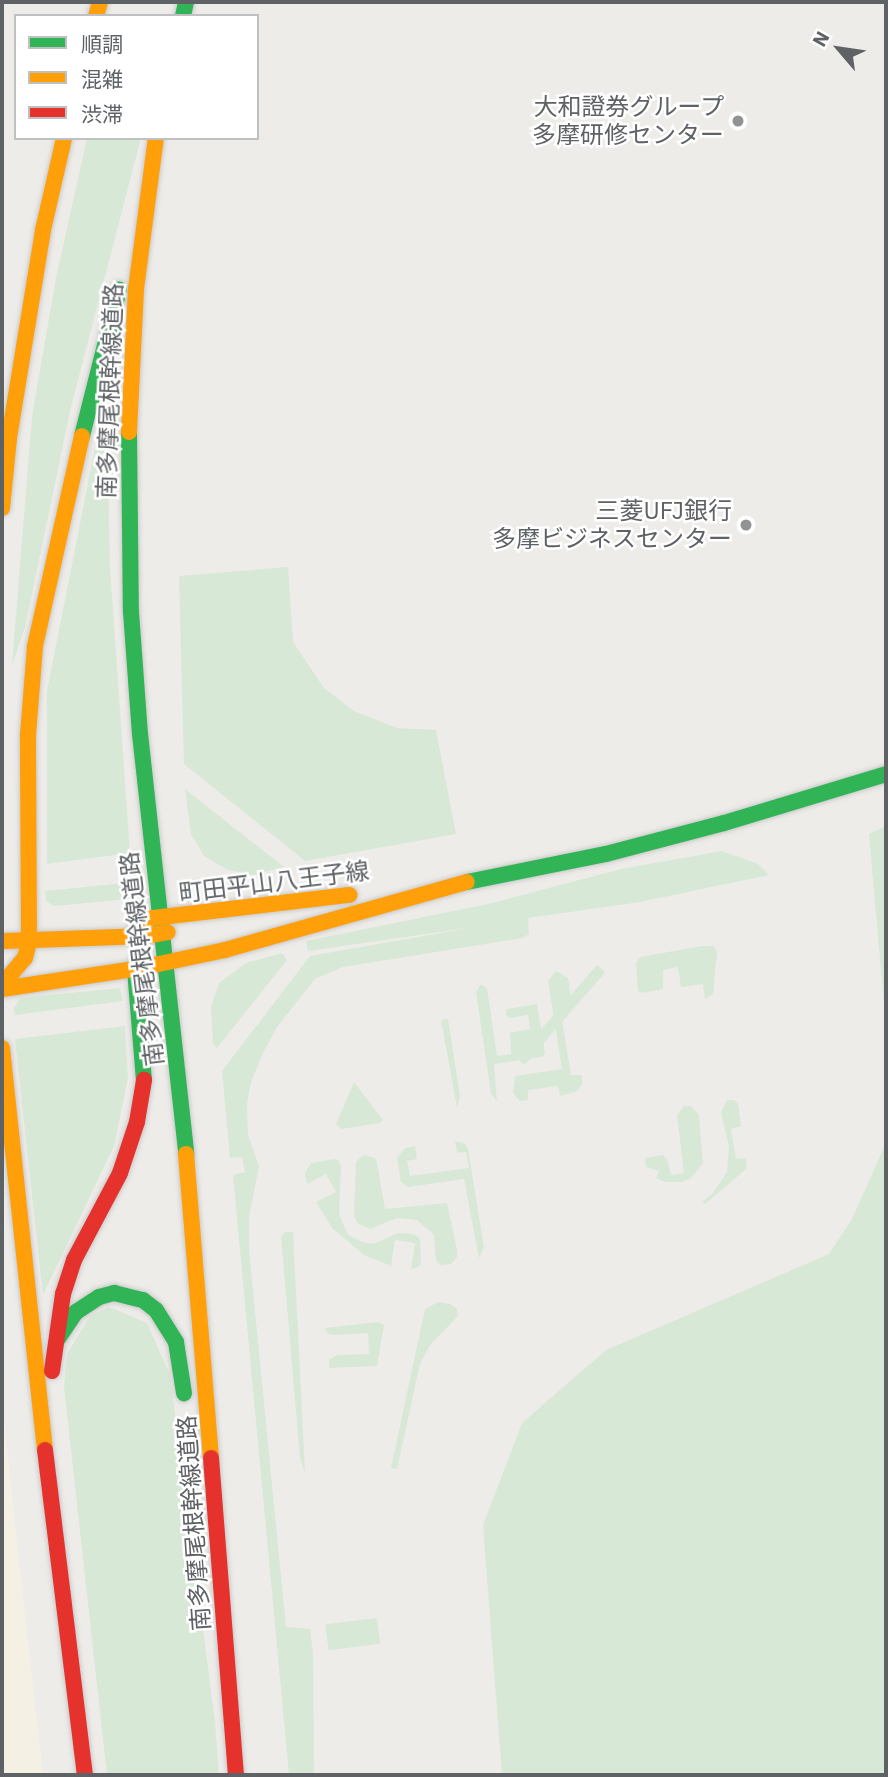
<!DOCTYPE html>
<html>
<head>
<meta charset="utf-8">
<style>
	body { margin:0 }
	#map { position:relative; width:888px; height:1777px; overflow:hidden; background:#edece9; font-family:"IBM Plex Sans","Noto Sans JP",sans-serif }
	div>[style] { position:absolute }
	.commercial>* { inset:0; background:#f5f0e4 }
	.green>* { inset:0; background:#d8e8d6; transform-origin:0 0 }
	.roads { filter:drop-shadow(0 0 2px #cacaca) drop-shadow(0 0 2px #cacaca) }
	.fast>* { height:16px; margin:-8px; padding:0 8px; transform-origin:8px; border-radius:8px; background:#30b455 }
	.slow>* { height:16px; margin:-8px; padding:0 8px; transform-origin:8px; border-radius:8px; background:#ff9f0a }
	.jam>* { height:16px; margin:-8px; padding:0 8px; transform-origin:8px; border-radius:8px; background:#e5322d }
	.dots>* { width:19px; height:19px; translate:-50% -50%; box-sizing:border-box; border:4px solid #fff; border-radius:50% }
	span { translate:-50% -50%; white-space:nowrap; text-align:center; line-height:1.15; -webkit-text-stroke:5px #fff; paint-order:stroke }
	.poi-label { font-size:24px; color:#5e6265 }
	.right { translate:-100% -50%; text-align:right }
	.street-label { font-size:24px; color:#5e6265 }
	.frame { position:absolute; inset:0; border:4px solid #5e6265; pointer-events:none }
	.legend { position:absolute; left:14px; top:14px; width:245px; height:126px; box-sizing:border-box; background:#fff; border:2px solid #bfc0c1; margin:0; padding:9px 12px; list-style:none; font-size:21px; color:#5e6265 }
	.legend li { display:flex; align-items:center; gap:14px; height:35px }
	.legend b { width:35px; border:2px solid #bfc0c1 }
	.north { position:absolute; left:804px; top:14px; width:70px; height:70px; -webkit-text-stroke:5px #fff; paint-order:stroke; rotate:299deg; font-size:19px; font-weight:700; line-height:28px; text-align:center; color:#5e6265 }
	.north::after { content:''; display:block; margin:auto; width:24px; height:32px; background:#5e6265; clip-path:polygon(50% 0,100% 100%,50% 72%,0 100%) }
</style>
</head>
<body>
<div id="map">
	<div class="commercial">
		<i style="clip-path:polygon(2px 1403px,23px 1598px,43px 1775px,2px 1775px)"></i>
	</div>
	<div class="green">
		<i style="clip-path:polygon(87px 138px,141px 138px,71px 407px,25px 627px,12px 666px,32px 416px,56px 278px)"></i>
		<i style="clip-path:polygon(107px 421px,110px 567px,130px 853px,47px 864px,47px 691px,100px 422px)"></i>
		<i style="clip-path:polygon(288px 567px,293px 642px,324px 688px,354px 711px,397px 728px,436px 730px,456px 834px,305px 861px,184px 764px,179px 576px)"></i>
		<i style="clip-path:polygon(185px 789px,284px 867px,253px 875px,228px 870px,204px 856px,191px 834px)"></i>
		<i style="clip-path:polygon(886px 826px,886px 1027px,869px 834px)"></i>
		<i style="clip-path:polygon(722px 851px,758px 864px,769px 875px,640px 902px,528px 918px,529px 934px,523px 938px,343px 967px,315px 979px,277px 1027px,264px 1051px,251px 1082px,247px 1104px,248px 1135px,259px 1166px,249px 1217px,249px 1250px,286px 1627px,310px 1629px,313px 1653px,314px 1775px,289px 1775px,233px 1175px,245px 1172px,242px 1157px,230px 1158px,222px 1071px,310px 956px,475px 927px,308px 951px,306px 941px,488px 904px,621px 869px)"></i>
		<i style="clip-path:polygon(134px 882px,135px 891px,129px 899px,54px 906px,46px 901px,45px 891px)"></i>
		<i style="clip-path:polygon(702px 946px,713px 946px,717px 951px,713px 994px,705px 999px,703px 984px,681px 987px,678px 967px,663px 970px,663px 989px,642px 993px,638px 991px,636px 963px,640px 957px)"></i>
		<i style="clip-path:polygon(282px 953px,287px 960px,217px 1048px,213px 1044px,211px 1007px,219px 983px,246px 963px)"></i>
		<i style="left:597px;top:965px;width:11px;height:123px;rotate:41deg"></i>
		<i style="clip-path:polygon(556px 971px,568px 978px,572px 1004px,560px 1007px,571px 1075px,582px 1075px,582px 1085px,577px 1091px,560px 1096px,558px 1086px,528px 1090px,528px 1100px,520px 1101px,513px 1093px,515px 1076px,562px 1069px,548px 981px)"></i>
		<i style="clip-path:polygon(481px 984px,487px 988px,497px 1056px,511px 1054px,510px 1033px,530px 1029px,528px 1015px,510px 1018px,506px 1015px,506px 1009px,537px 1004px,545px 1053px,542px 1057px,494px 1064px,497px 1102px,491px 1093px,476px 993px)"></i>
		<i style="clip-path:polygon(120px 988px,123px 1001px,15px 1015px,14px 1008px,20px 998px)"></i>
		<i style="clip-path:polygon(448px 1019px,460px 1096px,457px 1108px,441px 1020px)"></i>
		<i style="clip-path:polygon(125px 1026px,128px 1078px,114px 1146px,43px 1295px,15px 1039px)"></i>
		<i style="clip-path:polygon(354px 1082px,383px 1120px,380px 1123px,341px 1129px,336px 1124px)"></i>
		<i style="clip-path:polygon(727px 1100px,734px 1100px,738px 1104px,741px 1126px,731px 1129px,736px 1159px,746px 1158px,746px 1169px,705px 1204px,702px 1202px,713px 1193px,727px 1172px,729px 1147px,721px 1112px)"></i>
		<i style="clip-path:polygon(684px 1106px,691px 1106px,699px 1115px,703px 1163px,691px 1178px,682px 1182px,665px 1182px,656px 1178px,659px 1171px,646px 1167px,645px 1158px,663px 1155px,667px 1159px,671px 1175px,684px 1173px,677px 1115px)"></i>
		<i style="clip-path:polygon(886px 1128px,886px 1775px,502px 1775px,483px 1525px,522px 1423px,606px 1350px,829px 1254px,852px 1219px,884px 1147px)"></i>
		<i style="clip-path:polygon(455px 1141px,465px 1144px,468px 1149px,484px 1247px,479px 1258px,464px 1179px,408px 1187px,401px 1182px,397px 1158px,405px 1148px,415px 1146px,417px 1159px,407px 1161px,410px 1176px,469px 1168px,466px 1152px,457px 1153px)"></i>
		<i style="clip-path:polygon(363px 1155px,375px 1158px,377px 1163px,385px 1209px,447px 1203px,457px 1250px,457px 1257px,451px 1264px,440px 1265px,436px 1260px,434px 1235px,417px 1220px,397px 1218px,370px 1229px,357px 1223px,354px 1215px,356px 1162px)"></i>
		<i style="clip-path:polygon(334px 1159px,339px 1161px,341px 1167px,339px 1214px,348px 1235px,362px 1242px,374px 1244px,398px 1233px,414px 1234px,420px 1239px,421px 1264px,416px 1268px,411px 1269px,415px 1243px,395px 1240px,391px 1266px,364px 1255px,332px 1228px,316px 1202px,336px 1192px,326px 1174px,307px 1184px,305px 1173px,311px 1163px)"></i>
		<i style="clip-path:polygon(286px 1232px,293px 1232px,305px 1473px,300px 1458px,281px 1236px)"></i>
		<i style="clip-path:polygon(438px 1302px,450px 1304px,457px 1309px,458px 1316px,430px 1345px,420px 1364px,397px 1469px,391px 1468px,425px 1309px)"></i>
		<i style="clip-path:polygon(109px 1307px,147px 1323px,170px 1375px,215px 1721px,219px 1775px,107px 1775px,64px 1387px,67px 1354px,90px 1316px)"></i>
		<i style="clip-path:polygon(378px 1322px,384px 1325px,377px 1366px,329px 1368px,329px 1360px,337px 1355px,369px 1354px,368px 1333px,333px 1335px,327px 1333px,325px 1328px)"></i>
		<i style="left:377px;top:1618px;width:26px;height:52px;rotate:83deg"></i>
	</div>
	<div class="roads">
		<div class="fast">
			<i style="left:183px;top:16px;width:14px;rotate:-78deg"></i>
			<i style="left:129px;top:432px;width:180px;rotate:89.4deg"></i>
			<i style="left:131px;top:612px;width:122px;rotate:85.8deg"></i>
			<i style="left:140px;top:734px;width:423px;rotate:83.7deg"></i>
			<i style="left:82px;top:436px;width:151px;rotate:-75.8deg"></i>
			<i style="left:467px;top:882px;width:142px;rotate:-11.4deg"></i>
			<i style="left:606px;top:854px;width:122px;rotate:-14.7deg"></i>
			<i style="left:724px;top:823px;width:169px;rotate:-16.8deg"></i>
			<i style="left:142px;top:946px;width:24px;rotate:107deg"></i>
			<i style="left:135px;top:969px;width:111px;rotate:85.4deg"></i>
			<i style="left:57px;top:1340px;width:34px;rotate:-56deg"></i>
			<i style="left:76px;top:1312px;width:27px;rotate:-33deg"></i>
			<i style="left:99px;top:1297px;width:16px;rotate:-15deg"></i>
			<i style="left:114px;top:1293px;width:30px;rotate:14deg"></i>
			<i style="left:143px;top:1300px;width:16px;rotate:38deg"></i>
			<i style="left:156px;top:1310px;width:38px;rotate:58deg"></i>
			<i style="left:176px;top:1342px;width:52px;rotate:81.1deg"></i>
		</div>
		<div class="slow">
			<i style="left:96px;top:16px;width:15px;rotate:-74deg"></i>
			<i style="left:129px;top:432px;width:143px;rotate:-87.2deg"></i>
			<i style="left:136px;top:289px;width:152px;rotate:-82.5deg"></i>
			<i style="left:2px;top:508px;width:70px;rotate:-84.3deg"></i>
			<i style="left:9px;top:438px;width:211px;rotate:-80.7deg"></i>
			<i style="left:43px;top:230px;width:94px;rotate:-77.1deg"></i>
			<i style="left:136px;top:920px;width:215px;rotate:-6.7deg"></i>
			<i style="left:5px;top:941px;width:141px;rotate:-2deg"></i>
			<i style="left:146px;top:936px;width:22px;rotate:-10deg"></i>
			<i style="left:2px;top:985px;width:35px;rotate:-50deg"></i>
			<i style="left:25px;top:958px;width:16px;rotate:-76deg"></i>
			<i style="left:29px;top:942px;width:207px;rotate:-90.3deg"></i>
			<i style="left:28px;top:735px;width:89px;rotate:-85.5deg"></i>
			<i style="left:35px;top:646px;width:215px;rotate:-77.4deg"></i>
			<i style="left:2px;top:989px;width:134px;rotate:-8.6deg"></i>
			<i style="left:135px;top:969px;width:92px;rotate:-11.9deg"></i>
			<i style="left:225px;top:950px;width:251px;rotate:-15.7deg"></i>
			<i style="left:2px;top:1048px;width:404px;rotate:83.9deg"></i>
			<i style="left:186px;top:1154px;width:305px;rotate:85.3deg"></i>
		</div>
		<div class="jam">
			<i style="left:52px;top:1371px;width:78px;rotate:-81.9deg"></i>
			<i style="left:63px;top:1294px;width:36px;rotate:-72deg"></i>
			<i style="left:74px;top:1260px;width:98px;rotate:-62.1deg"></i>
			<i style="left:120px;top:1173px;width:54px;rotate:-71.6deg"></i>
			<i style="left:137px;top:1122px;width:43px;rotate:-80.5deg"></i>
			<i style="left:45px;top:1450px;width:327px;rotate:83deg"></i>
			<i style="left:211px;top:1458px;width:318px;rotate:85.5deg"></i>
		</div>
	</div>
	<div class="dots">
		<i style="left:738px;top:121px;background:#909293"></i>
		<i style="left:746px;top:525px;background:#909293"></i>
	</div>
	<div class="poi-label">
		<span class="right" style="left:724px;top:121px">大和證券グループ<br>多摩研修センター</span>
		<span class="right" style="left:732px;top:525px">三菱UFJ銀行<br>多摩ビジネスセンター</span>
	</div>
	<div class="street-label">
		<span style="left:110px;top:391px;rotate:-88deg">南多摩尾根幹線道路</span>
		<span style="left:274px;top:882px;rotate:-7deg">町田平山八王子線</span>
		<span style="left:142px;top:959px;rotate:-97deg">南多摩尾根幹線道路</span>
		<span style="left:194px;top:1523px;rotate:-94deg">南多摩尾根幹線道路</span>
	</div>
	<div class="frame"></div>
	<ul class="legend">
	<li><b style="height:9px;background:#30b455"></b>順調</li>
	<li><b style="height:9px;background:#ff9f0a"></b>混雑</li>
	<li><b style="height:9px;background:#e5322d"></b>渋滞</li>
	</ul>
	<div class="north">N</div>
</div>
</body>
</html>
